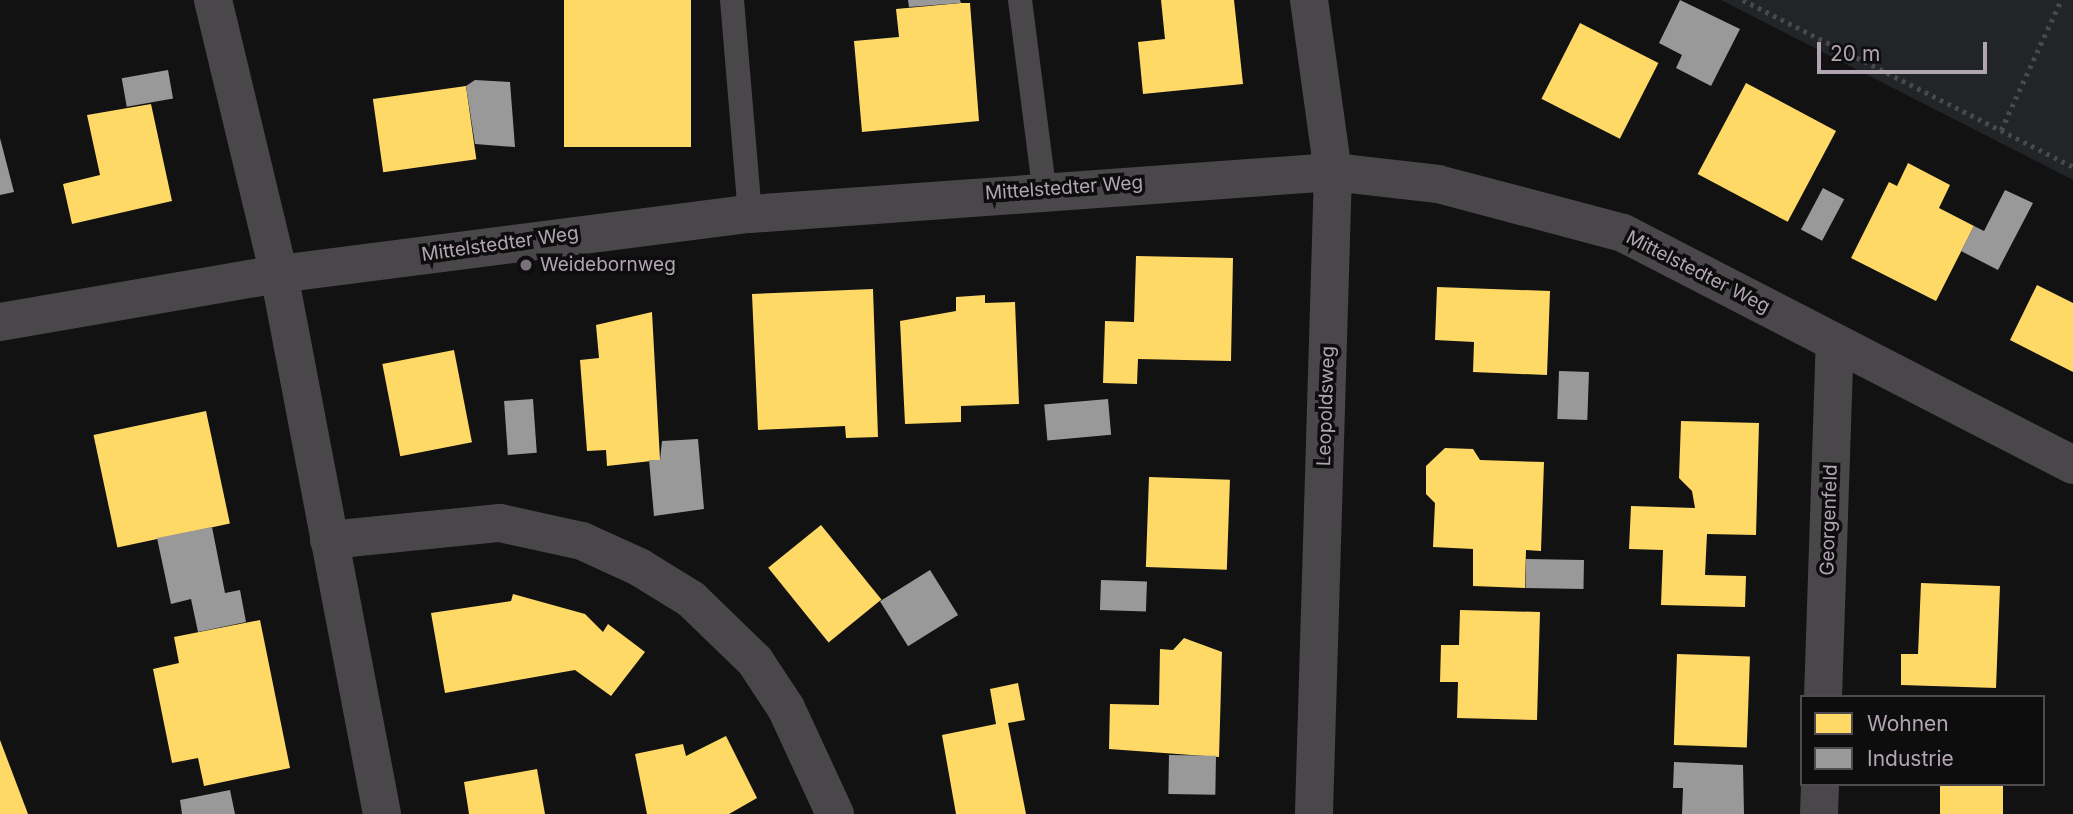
<!DOCTYPE html>
<html>
<head>
<meta charset="utf-8">
<style>
	body { margin:0 }
	#map { position:relative; width:2073px; height:814px; overflow:hidden; background:#131213; font-family:Inter,sans-serif }
	div>[style] { position:absolute }
	.green>* { inset:0; background:#212527 }
	.homes>* { inset:0; background:#ffd966; transform-origin:0 0 }
	.industry>* { inset:0; background:#999; transform-origin:0 0 }
	.path>* { height:4.5px; margin-top:-2.25px; transform-origin:0; background:repeating-linear-gradient(90deg,#4a484a 0 3.5px,transparent 0 8.5px) }
	.service>* { height:24px; margin:-12px; padding:0 12px; transform-origin:12px; border-radius:12px; background:#494749 }
	.minor>* { height:38px; margin:-19px; padding:0 19px; transform-origin:19px; border-radius:19px; background:#494749 }
	.dots>* { width:19px; height:19px; translate:-50% -50%; box-sizing:border-box; border:4px solid #0e0d0e; border-radius:50% }
	span { translate:-50% -50%; white-space:nowrap; text-align:center; line-height:1.15; -webkit-text-stroke:7px #0e0d0e; paint-order:stroke }
	.street-label { font-size:19px; color:#b1a5b2 }
	.poi-label { font-size:19px; color:#b1a5b2 }
	.left { translate:0 -50%; text-align:left }
	.legend { position:absolute; left:1800px; top:695px; width:245px; height:91px; box-sizing:border-box; background:#0e0d0e; border:2px solid #4f4a50; margin:0; padding:9px 12px; list-style:none; font-size:21px; color:#b1a5b2 }
	.legend li { display:flex; align-items:center; gap:14px; height:35px }
	.legend b { width:35px; border:2px solid #4f4a50 }
	.scale { position:absolute; left:1817px; top:42px; width:170px; height:32px; box-sizing:border-box; border:4px solid #b1a5b2; border-top:0; padding-left:9px; font-size:21px; line-height:24px; white-space:nowrap; color:#b1a5b2; -webkit-text-stroke:5px #0e0d0e; paint-order:stroke }
</style>
</head>
<body>
<div id="map">
	<div class="green">
		<i style="clip-path:polygon(1721px 0,2073px 0,2073px 180px)"></i>
	</div>
	<div class="homes">
		<i style="left:564px;top:0;width:127px;height:147px"></i>
		<i style="clip-path:polygon(1161px 0,1234px 0,1243px 84px,1143px 94px,1138px 42px,1165px 39px)"></i>
		<i style="clip-path:polygon(961px 3px,970px 3px,979px 121px,862px 132px,854px 41px,899px 37px,896px 9px)"></i>
		<i style="left:1580px;top:23px;width:88px;height:85px;rotate:27deg"></i>
		<i style="left:1746px;top:83px;width:102px;height:103px;rotate:28deg"></i>
		<i style="left:466px;top:86px;width:74px;height:94px;rotate:82deg"></i>
		<i style="clip-path:polygon(151px 104px,172px 201px,72px 224px,63px 184px,100px 175px,87px 115px)"></i>
		<i style="clip-path:polygon(1908px 163px,1950px 185px,1939px 208px,1974px 226px,1936px 301px,1851px 258px,1889px 182px,1897px 186px)"></i>
		<i style="clip-path:polygon(1136px 256px,1233px 258px,1231px 361px,1138px 359px,1137px 384px,1103px 383px,1105px 321px,1134px 322px)"></i>
		<i style="clip-path:polygon(2037px 285px,2073px 303px,2073px 372px,2010px 340px)"></i>
		<i style="clip-path:polygon(1437px 287px,1550px 291px,1547px 375px,1473px 372px,1474px 342px,1435px 340px)"></i>
		<i style="clip-path:polygon(873px 289px,878px 437px,846px 438px,845px 426px,758px 430px,752px 294px)"></i>
		<i style="clip-path:polygon(985px 295px,985px 303px,1015px 302px,1019px 404px,961px 406px,961px 422px,905px 424px,900px 321px,956px 311px,956px 297px)"></i>
		<i style="clip-path:polygon(652px 312px,660px 460px,607px 466px,606px 450px,587px 451px,580px 360px,599px 358px,596px 325px)"></i>
		<i style="left:454px;top:350px;width:94px;height:73px;rotate:79deg"></i>
		<i style="left:206px;top:411px;width:115px;height:115px;rotate:78deg"></i>
		<i style="clip-path:polygon(1681px 421px,1759px 423px,1756px 535px,1707px 534px,1705px 575px,1746px 576px,1745px 607px,1661px 605px,1663px 550px,1629px 549px,1631px 506px,1695px 508px,1692px 491px,1679px 478px)"></i>
		<i style="clip-path:polygon(1445px 448px,1473px 449px,1480px 460px,1544px 462px,1541px 551px,1526px 550px,1525px 588px,1473px 586px,1473px 549px,1433px 547px,1435px 503px,1426px 494px,1426px 466px)"></i>
		<i style="left:1149px;top:477px;width:81px;height:90px;rotate:2deg"></i>
		<i style="left:821px;top:525px;width:96px;height:68px;rotate:51deg"></i>
		<i style="clip-path:polygon(1921px 583px,2000px 586px,1996px 688px,1901px 685px,1901px 654px,1918px 654px)"></i>
		<i style="clip-path:polygon(513px 594px,585px 614px,603px 632px,608px 624px,645px 652px,611px 696px,575px 670px,445px 693px,431px 613px,511px 601px)"></i>
		<i style="clip-path:polygon(1460px 610px,1540px 612px,1537px 720px,1457px 718px,1458px 682px,1440px 682px,1441px 645px,1459px 645px)"></i>
		<i style="clip-path:polygon(260px 620px,290px 768px,204px 786px,198px 758px,172px 763px,153px 669px,179px 663px,174px 637px)"></i>
		<i style="clip-path:polygon(1184px 638px,1222px 652px,1219px 757px,1109px 749px,1110px 704px,1159px 705px,1160px 649px,1173px 650px)"></i>
		<i style="left:1677px;top:654px;width:73px;height:91px;rotate:2deg"></i>
		<i style="clip-path:polygon(1018px 683px,1025px 720px,1008px 723px,1026px 814px,956px 814px,942px 735px,996px 724px,990px 689px)"></i>
		<i style="clip-path:polygon(726px 736px,757px 798px,729px 814px,647px 814px,635px 754px,683px 744px,686px 756px)"></i>
		<i style="clip-path:polygon(0 740px,28px 814px,0 814px)"></i>
		<i style="clip-path:polygon(537px 769px,545px 814px,469px 814px,464px 782px)"></i>
		<i style="left:1940px;top:784px;width:63px;height:30px"></i>
	</div>
	<div class="industry">
		<i style="clip-path:polygon(908px 0,960px 0,961px 3px,909px 7px)"></i>
		<i style="clip-path:polygon(1680px 0,1740px 29px,1711px 86px,1676px 68px,1682px 55px,1659px 43px)"></i>
		<i style="left:168px;top:70px;width:29px;height:47px;rotate:80deg"></i>
		<i style="clip-path:polygon(475px 80px,510px 82px,515px 147px,475px 144px,466px 86px)"></i>
		<i style="clip-path:polygon(0 138px,14px 192px,0 195px)"></i>
		<i style="left:1823px;top:188px;width:24px;height:47px;rotate:28deg"></i>
		<i style="clip-path:polygon(2005px 190px,2033px 203px,1998px 270px,1961px 251px,1974px 226px,1984px 231px)"></i>
		<i style="left:1559px;top:371px;width:30px;height:48px;rotate:2deg"></i>
		<i style="left:533px;top:399px;width:54px;height:29px;rotate:86deg"></i>
		<i style="left:1108px;top:399px;width:36px;height:64px;rotate:85deg"></i>
		<i style="clip-path:polygon(698px 439px,704px 509px,654px 516px,649px 460px,660px 460px,662px 441px)"></i>
		<i style="clip-path:polygon(212px 527px,225px 593px,240px 590px,246px 622px,198px 632px,191px 599px,171px 604px,157px 538px)"></i>
		<i style="left:1526px;top:559px;width:58px;height:29px;rotate:1deg"></i>
		<i style="left:930px;top:570px;width:53px;height:59px;rotate:58deg"></i>
		<i style="left:1101px;top:580px;width:46px;height:30px;rotate:2deg"></i>
		<i style="left:1169px;top:755px;width:47px;height:39px;rotate:1deg"></i>
		<i style="clip-path:polygon(1674px 762px,1743px 765px,1744px 814px,1682px 814px,1683px 788px,1673px 788px)"></i>
		<i style="clip-path:polygon(230px 790px,235px 814px,182px 814px,180px 800px)"></i>
	</div>
	<div class="path">
		<i style="left:1743px;top:0;width:370px;rotate:26.8deg"></i>
		<i style="left:2001px;top:130px;width:143px;rotate:-65.2deg"></i>
	</div>
	<div class="service">
		<i style="left:732px;top:0;width:215px;rotate:85.2deg"></i>
		<i style="left:1020px;top:0;width:190px;rotate:82.7deg"></i>
	</div>
	<div class="minor">
		<i style="left:213px;top:0;width:282px;rotate:76.5deg"></i>
		<i style="left:279px;top:274px;width:550px;rotate:79.2deg"></i>
		<i style="left:1309px;top:0;width:174px;rotate:82.1deg"></i>
		<i style="left:1333px;top:172px;width:642px;rotate:91.7deg"></i>
		<i style="left:0;top:322px;width:283px;rotate:-9.8deg"></i>
		<i style="left:279px;top:274px;width:475px;rotate:-7.3deg"></i>
		<i style="left:750px;top:214px;width:585px;rotate:-4.12deg"></i>
		<i style="left:1333px;top:172px;width:106px;rotate:6.5deg"></i>
		<i style="left:1438px;top:184px;width:191px;rotate:14.8deg"></i>
		<i style="left:1623px;top:233px;width:506px;rotate:27.27deg"></i>
		<i style="left:329px;top:540px;width:172px;rotate:-5.7deg"></i>
		<i style="left:500px;top:523px;width:84px;rotate:12.4deg"></i>
		<i style="left:582px;top:541px;width:63px;rotate:24.5deg"></i>
		<i style="left:639px;top:567px;width:61px;rotate:31.6deg"></i>
		<i style="left:691px;top:599px;width:89px;rotate:44.1deg"></i>
		<i style="left:755px;top:661px;width:56px;rotate:56.6deg"></i>
		<i style="left:786px;top:708px;width:117px;rotate:65.2deg"></i>
		<i style="left:1823px;top:697px;width:354px;rotate:-88.1deg"></i>
		<i style="left:1819px;top:814px;width:30px;rotate:-88deg"></i>
	</div>
	<div class="dots">
		<i style="left:526px;top:265px;background:#7a727a"></i>
	</div>
	<div class="street-label">
		<span style="left:1064px;top:188px;rotate:-4deg">Mittelstedter Weg</span>
		<span style="left:500px;top:244px;rotate:-8deg">Mittelstedter Weg</span>
		<span style="left:1698px;top:272px;rotate:27deg">Mittelstedter Weg</span>
		<span style="left:1326px;top:406px;rotate:-88deg">Leopoldsweg</span>
		<span style="left:1829px;top:520px;rotate:-88deg">Georgenfeld</span>
	</div>
	<div class="poi-label">
		<span class="left" style="left:540px;top:265px">Weidebornweg</span>
	</div>
	<ul class="legend">
	<li><b style="height:19px;background:#ffd966"></b>Wohnen</li>
	<li><b style="height:19px;background:#999"></b>Industrie</li>
	</ul>
	<div class="scale">20 m</div>
</div>
</body>
</html>
